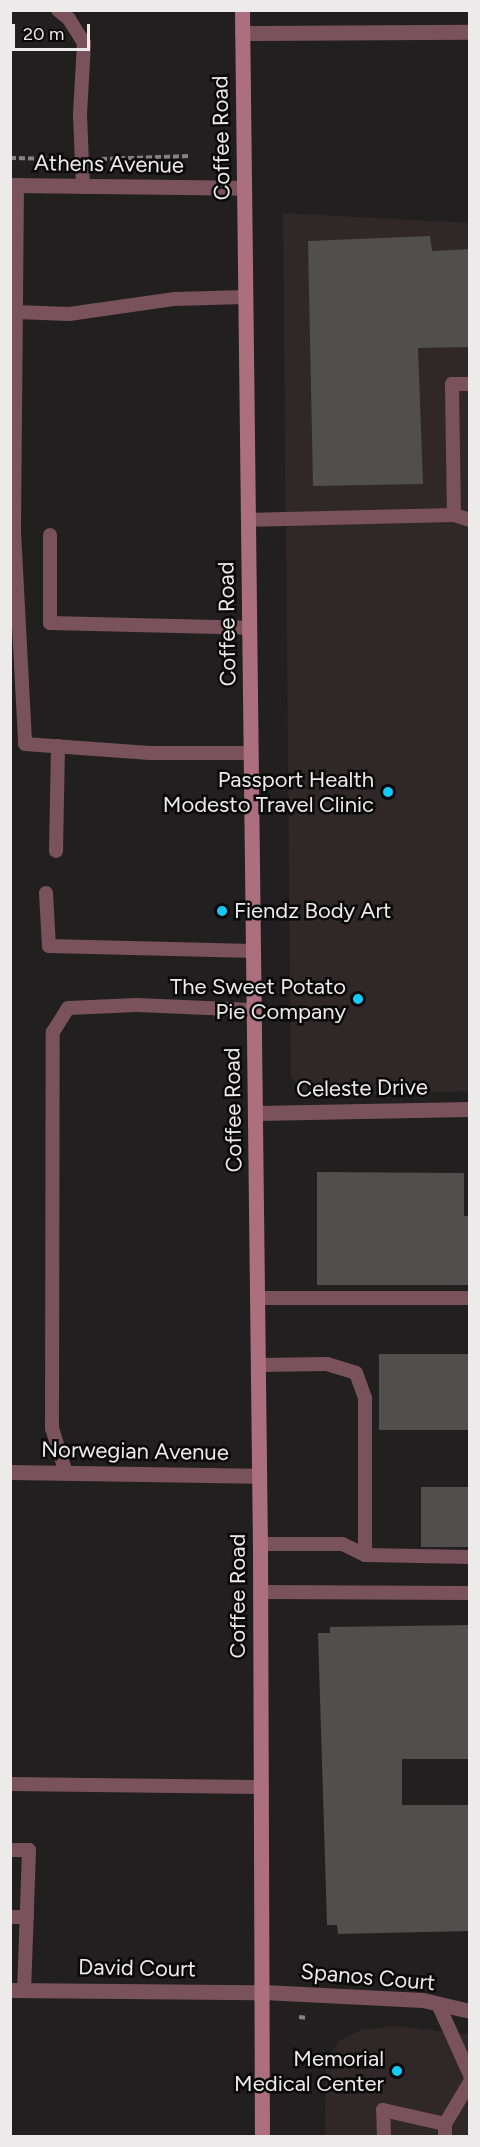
<!DOCTYPE html>
<html>
<head>
<meta charset="utf-8">
<style>
	body { margin:0 }
	#map { position:relative; width:480px; height:2147px; overflow:hidden; background:#211f1f; font-family:Figtree,sans-serif }
	div>[style] { position:absolute }
	.built>* { inset:0; background:#302729 }
	.building>* { inset:0; background:#514e4e; transform-origin:0 0 }
	.path>* { height:4px; margin-top:-2px; transform-origin:0; background:repeating-linear-gradient(90deg,#838181 0 6px,transparent 0 9px) }
	.service>* { height:14px; margin:-7px; padding:0 7px; transform-origin:7px; border-radius:7px; background:#79525b }
	.minor>* { height:15px; margin:-7.5px; padding:0 7.5px; transform-origin:7.5px; border-radius:7.5px; background:#79525b }
	.tertiary>* { height:15px; margin:-7.5px; padding:0 7.5px; transform-origin:7.5px; border-radius:7.5px; background:#79525b }
	.secondary>* { height:15px; margin:-7.5px; padding:0 7.5px; transform-origin:7.5px; border-radius:7.5px; background:#ac6f7d }
	.dots>* { width:16px; height:16px; translate:-50% -50%; box-sizing:border-box; border:3px solid #0a0909; border-radius:50% }
	span { translate:-50% -50%; white-space:nowrap; text-align:center; line-height:1.15; -webkit-text-stroke:5px #0a0909; paint-order:stroke }
	.street-label { font-size:22px; color:#eceaeb }
	.poi-label { font-size:22px; color:#eceaeb }
	.right { translate:-100% -50%; text-align:right }
	.left { translate:0 -50%; text-align:left }
	.frame { position:absolute; inset:0; border:12px solid #eceaeb; pointer-events:none }
	.scale { position:absolute; left:12px; top:24px; width:78px; height:27px; box-sizing:border-box; border:3px solid #eceaeb; border-top:0; padding-left:8px; font-size:18px; line-height:21px; white-space:nowrap; color:#eceaeb; -webkit-text-stroke:4px #0a0909; paint-order:stroke }
</style>
</head>
<body>
<div id="map">
	<div class="built">
		<i style="clip-path:polygon(283px 213px,469px 223px,469px 1091px,321px 1097px,302px 1090px,291px 1077px)"></i>
		<i style="clip-path:polygon(393px 2026px,469px 2034px,469px 2136px,325px 2136px,326px 2060px,339px 2041px,361px 2030px)"></i>
	</div>
	<div class="building">
		<i style="clip-path:polygon(430px 236px,432px 251px,470px 249px,470px 347px,418px 348px,423px 484px,313px 486px,308px 241px)"></i>
		<i style="clip-path:polygon(317px 1172px,464px 1173px,464px 1216px,470px 1216px,470px 1285px,317px 1285px)"></i>
		<i style="left:470px;top:1354px;width:76px;height:91px;rotate:90deg"></i>
		<i style="left:421px;top:1487px;width:49px;height:60px"></i>
		<i style="clip-path:polygon(470px 1625px,470px 1759px,402px 1759px,402px 1805px,470px 1805px,470px 1931px,338px 1934px,337px 1925px,327px 1925px,318px 1633px,330px 1633px,330px 1627px)"></i>
	</div>
	<div class="path">
		<i style="left:10px;top:158px;width:54px;rotate:1.1deg"></i>
		<i style="left:101px;top:159px;width:89px;rotate:-1.9deg"></i>
		<i style="left:299px;top:2017px;width:9px;rotate:6deg"></i>
	</div>
	<div class="service">
		<i style="left:58px;top:10px;width:14px;rotate:39deg"></i>
		<i style="left:69px;top:19px;width:28px;rotate:58deg"></i>
		<i style="left:84px;top:43px;width:72px;rotate:93.2deg"></i>
		<i style="left:80px;top:115px;width:72px;rotate:87.6deg"></i>
		<i style="left:17px;top:185px;width:346px;rotate:90.5deg"></i>
		<i style="left:14px;top:531px;width:213px;rotate:87deg"></i>
		<i style="left:25px;top:744px;width:125px;rotate:4.1deg"></i>
		<i style="left:150px;top:753px;width:101px"></i>
		<i style="left:16px;top:312px;width:53px;rotate:2.2deg"></i>
		<i style="left:69px;top:314px;width:107px;rotate:-8.1deg"></i>
		<i style="left:175px;top:299px;width:70px;rotate:-1.6deg"></i>
		<i style="left:454px;top:515px;width:17px;rotate:17deg"></i>
		<i style="left:248px;top:520px;width:206px;rotate:-1.4deg"></i>
		<i style="left:454px;top:515px;width:131px;rotate:-90.9deg"></i>
		<i style="left:452px;top:384px;width:18px"></i>
		<i style="left:50px;top:535px;width:88px;rotate:90deg"></i>
		<i style="left:50px;top:623px;width:199px;rotate:1.4deg"></i>
		<i style="left:56px;top:851px;width:105px;rotate:-88.9deg"></i>
		<i style="left:46px;top:893px;width:53px;rotate:86.8deg"></i>
		<i style="left:49px;top:946px;width:205px;rotate:1.4deg"></i>
		<i style="left:258px;top:1298px;width:212px"></i>
		<i style="left:258px;top:1365px;width:69px;rotate:-0.8deg"></i>
		<i style="left:327px;top:1364px;width:30px;rotate:17deg"></i>
		<i style="left:356px;top:1373px;width:27px;rotate:70deg"></i>
		<i style="left:365px;top:1398px;width:157px;rotate:90deg"></i>
		<i style="left:365px;top:1555px;width:25px;rotate:-154deg"></i>
		<i style="left:342px;top:1544px;width:82px;rotate:180deg"></i>
		<i style="left:66px;top:1473px;width:47px;rotate:-107.3deg"></i>
		<i style="left:52px;top:1428px;width:396px;rotate:-89.9deg"></i>
		<i style="left:53px;top:1032px;width:28px;rotate:-58deg"></i>
		<i style="left:68px;top:1008px;width:69px;rotate:-2.5deg"></i>
		<i style="left:137px;top:1005px;width:117px;rotate:2.4deg"></i>
		<i style="left:365px;top:1555px;width:105px;rotate:1.1deg"></i>
		<i style="left:260px;top:1592px;width:210px;rotate:0.3deg"></i>
		<i style="left:10px;top:1784px;width:252px;rotate:0.7deg"></i>
		<i style="left:10px;top:1850px;width:19px"></i>
		<i style="left:29px;top:1850px;width:140px;rotate:92deg"></i>
		<i style="left:10px;top:1917px;width:17px"></i>
		<i style="left:438px;top:2004px;width:78px;rotate:65.7deg"></i>
		<i style="left:384px;top:2136px;width:26px;rotate:-92deg"></i>
		<i style="left:383px;top:2110px;width:64px;rotate:12.7deg"></i>
		<i style="left:445px;top:2136px;width:12px;rotate:-90deg"></i>
		<i style="left:445px;top:2124px;width:49px;rotate:-59.2deg"></i>
	</div>
	<div class="minor">
		<i style="left:242px;top:33px;width:228px;rotate:-0.3deg"></i>
		<i style="left:10px;top:185px;width:234px;rotate:0.7deg"></i>
		<i style="left:10px;top:1472px;width:249px;rotate:0.9deg"></i>
		<i style="left:10px;top:1990px;width:253px;rotate:0.5deg"></i>
		<i style="left:263px;top:1992px;width:160px;rotate:2.9deg"></i>
		<i style="left:423px;top:2000px;width:48px;rotate:13.2deg"></i>
	</div>
	<div class="tertiary">
		<i style="left:256px;top:1113px;width:214px;rotate:-1.1deg"></i>
	</div>
	<div class="secondary">
		<i style="left:242px;top:10px;width:1534px;rotate:89.33deg"></i>
		<i style="left:260px;top:1544px;width:592px;rotate:89.81deg"></i>
	</div>
	<div class="dots">
		<i style="left:388px;top:792px;background:#13cafb"></i>
		<i style="left:222px;top:911px;background:#13cafb"></i>
		<i style="left:358px;top:999px;background:#13cafb"></i>
		<i style="left:397px;top:2071px;background:#13cafb"></i>
	</div>
	<div class="street-label">
		<span style="left:221px;top:138px;rotate:-91deg">Coffee Road</span>
		<span style="left:109px;top:164px;rotate:1deg">Athens Avenue</span>
		<span style="left:227px;top:624px;rotate:-91deg">Coffee Road</span>
		<span style="left:362px;top:1088px;rotate:-1deg">Celeste Drive</span>
		<span style="left:233px;top:1110px;rotate:-91deg">Coffee Road</span>
		<span style="left:135px;top:1451px;rotate:1deg">Norwegian Avenue</span>
		<span style="left:238px;top:1596px;rotate:-90deg">Coffee Road</span>
		<span style="left:137px;top:1968px;rotate:1deg">David Court</span>
		<span style="left:368px;top:1977px;rotate:5deg">Spanos Court</span>
	</div>
	<div class="poi-label">
		<span class="right" style="left:374px;top:792px">Passport Health<br>Modesto Travel Clinic</span>
		<span class="left" style="left:234px;top:911px">Fiendz Body Art</span>
		<span class="right" style="left:346px;top:999px">The Sweet Potato<br>Pie Company</span>
		<span class="right" style="left:384px;top:2071px">Memorial<br>Medical Center</span>
	</div>
	<div class="frame"></div>
	<div class="scale">20 m</div>
</div>
</body>
</html>
